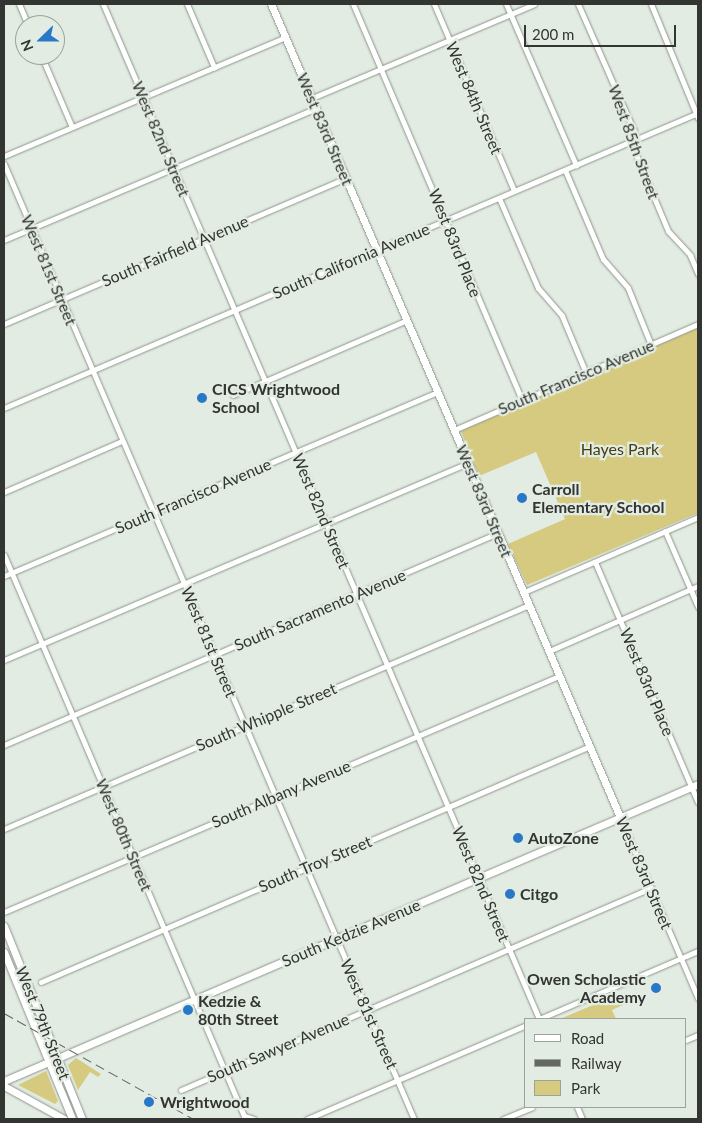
<!DOCTYPE html>
<html>
<head>
<meta charset="utf-8">
<style>
	body { margin:0 }
	#map { position:relative; width:702px; height:1123px; overflow:hidden; background:#e3ece2; font-family:Lato,sans-serif }
	div>[style] { position:absolute }
	.green>* { inset:0; background:#d5ca7f }
	.roads { filter:drop-shadow(0 0 1px #8d958c) drop-shadow(0 0 1px #8d958c) }
	.street>* { height:5px; margin:-2.5px; padding:0 2.5px; transform-origin:2.5px; border-radius:2.5px; background:#fff }
	.secondary>* { height:7px; margin:-3.5px; padding:0 3.5px; transform-origin:3.5px; border-radius:3.5px; background:#fff }
	.rail>* { height:1px; margin-top:-0.5px; transform-origin:0; background:repeating-linear-gradient(90deg,#636762 0 10px,transparent 0 15px) }
	.dots>* { width:14px; height:14px; translate:-50% -50%; box-sizing:border-box; border:2px solid #e3ece2; border-radius:50% }
	span { translate:-50% -50%; white-space:nowrap; text-align:center; line-height:1.15; -webkit-text-stroke:4.5px #e3ece2; paint-order:stroke }
	.street-label { font-size:16px; color:#323532 }
	.poi-label { font-size:16px; color:#323532; font-weight:700 }
	.left { translate:0 -50%; text-align:left }
	.right { translate:-100% -50%; text-align:right }
	.park-label { font-size:16px; color:#423c14 }
	.frame { position:absolute; inset:0; border:5px solid #323532; pointer-events:none }
	.legend { position:absolute; left:524px; top:1018px; width:162px; height:90px; box-sizing:border-box; background:#e3ece2; border:1px solid #9ca39c; margin:0; padding:6px 9px; list-style:none; font-size:15px; color:#323532 }
	.legend li { display:flex; align-items:center; gap:10px; height:25px }
	.legend b { width:25px; border:1px solid #9ca39c }
	.north { position:absolute; left:15px; top:15px; width:50px; height:50px; box-sizing:border-box; background:#e3ece2; border:1px solid #9ca39c; border-radius:50%; rotate:248deg; font-size:14px; font-weight:700; line-height:20px; text-align:center; color:#323532 }
	.north::after { content:''; display:block; margin:auto; width:18px; height:22px; background:#2878c7; clip-path:polygon(50% 0,100% 100%,50% 72%,0 100%) }
	.scale { position:absolute; left:524px; top:25px; width:152px; height:22px; box-sizing:border-box; border:2px solid #323532; border-top:0; padding-left:6px; font-size:15px; line-height:18px; white-space:nowrap; color:#323532; -webkit-text-stroke:4px #e3ece2; paint-order:stroke }
</style>
</head>
<body>
<div id="map">
	<div class="green">
		<i style="clip-path:polygon(698px 328px,698px 513px,527px 585px,508px 544px,565px 519px,536px 452px,479px 476px,461px 431px)"></i>
		<i style="clip-path:polygon(619px 994px,623px 1005px,612px 1010px,616px 1019px,560px 1019px)"></i>
		<i style="clip-path:polygon(76px 1058px,101px 1074px,98px 1077px,90px 1072px,78px 1090px,68px 1065px)"></i>
		<i style="clip-path:polygon(46px 1071px,58px 1101px,55px 1104px,18px 1085px)"></i>
	</div>
	<div class="roads">
		<div class="street">
			<i style="left:19px;top:4px;width:23px;rotate:67deg"></i>
			<i style="left:103px;top:4px;width:1105px;rotate:66.75deg"></i>
			<i style="left:187px;top:4px;width:69px;rotate:66.8deg"></i>
			<i style="left:353px;top:4px;width:431px;rotate:66.9deg"></i>
			<i style="left:434px;top:4px;width:203px;rotate:66.8deg"></i>
			<i style="left:506px;top:4px;width:176px;rotate:66.5deg"></i>
			<i style="left:578px;top:4px;width:139px;rotate:66.2deg"></i>
			<i style="left:634px;top:131px;width:19px;rotate:90deg"></i>
			<i style="left:634px;top:150px;width:88px;rotate:67.2deg"></i>
			<i style="left:668px;top:231px;width:33px;rotate:47deg"></i>
			<i style="left:690px;top:255px;width:21px;rotate:67deg"></i>
			<i style="left:651px;top:4px;width:123px;rotate:67.6deg"></i>
			<i style="left:41px;top:55px;width:78px;rotate:66.7deg"></i>
			<i style="left:312px;top:98px;width:241px;rotate:-22.9deg"></i>
			<i style="left:4px;top:156px;width:306px;rotate:-22.9deg"></i>
			<i style="left:4px;top:164px;width:1039px;rotate:66.77deg"></i>
			<i style="left:565px;top:170px;width:97px;rotate:66.9deg"></i>
			<i style="left:603px;top:259px;width:38px;rotate:49deg"></i>
			<i style="left:628px;top:288px;width:61px;rotate:68deg"></i>
			<i style="left:499px;top:198px;width:98px;rotate:66.6deg"></i>
			<i style="left:538px;top:288px;width:37px;rotate:49deg"></i>
			<i style="left:562px;top:316px;width:62px;rotate:67.2deg"></i>
			<i style="left:4px;top:240px;width:339px;rotate:-22.9deg"></i>
			<i style="left:4px;top:324px;width:372px;rotate:-23.1deg"></i>
			<i style="left:233px;top:395px;width:189px;rotate:-23.3deg"></i>
			<i style="left:4px;top:408px;width:754px;rotate:-23.03deg"></i>
			<i style="left:454px;top:430px;width:266px;rotate:-23.5deg"></i>
			<i style="left:4px;top:492px;width:129px;rotate:-23.4deg"></i>
			<i style="left:665px;top:531px;width:83px;rotate:66.5deg"></i>
			<i style="left:4px;top:555px;width:610px;rotate:66.84deg"></i>
			<i style="left:244px;top:1116px;width:10px;rotate:17deg"></i>
			<i style="left:595px;top:562px;width:261px;rotate:66.8deg"></i>
			<i style="left:4px;top:576px;width:471px;rotate:-23deg"></i>
			<i style="left:524px;top:592px;width:189px;rotate:-23.3deg"></i>
			<i style="left:549px;top:651px;width:163px;rotate:-23.6deg"></i>
			<i style="left:4px;top:660px;width:504px;rotate:-23deg"></i>
			<i style="left:4px;top:745px;width:538px;rotate:-23.23deg"></i>
			<i style="left:620px;top:817px;width:197px;rotate:66.7deg"></i>
			<i style="left:4px;top:829px;width:571px;rotate:-23.11deg"></i>
			<i style="left:4px;top:912px;width:603px;rotate:-23.04deg"></i>
			<i style="left:41px;top:982px;width:598px;rotate:-23.26deg"></i>
			<i style="left:539px;top:1019px;width:173px;rotate:-23.2deg"></i>
			<i style="left:686px;top:1040px;width:13px;rotate:-23deg"></i>
			<i style="left:181px;top:1090px;width:512px;rotate:-23.26deg"></i>
			<i style="left:577px;top:1107px;width:13px;rotate:67deg"></i>
			<i style="left:307px;top:1119px;width:238px;rotate:-23.2deg"></i>
			<i style="left:503px;top:1119px;width:31px;rotate:-22deg"></i>
		</div>
		<div class="secondary">
			<i style="left:271px;top:4px;width:885px;rotate:66.77deg"></i>
			<i style="left:4px;top:926px;width:208px;rotate:68deg"></i>
			<i style="left:4px;top:952px;width:180px;rotate:67.8deg"></i>
			<i style="left:4px;top:1081px;width:755px;rotate:-23.17deg"></i>
			<i style="left:4px;top:1086px;width:68px;rotate:28.8deg"></i>
		</div>
	</div>
	<div class="rail">
		<i style="left:4px;top:1013px;width:218px;rotate:29.2deg"></i>
	</div>
	<div class="dots">
		<i style="left:202px;top:398px;background:#2878c7"></i>
		<i style="left:522px;top:498px;background:#2878c7"></i>
		<i style="left:518px;top:838px;background:#2878c7"></i>
		<i style="left:510px;top:894px;background:#2878c7"></i>
		<i style="left:656px;top:988px;background:#2878c7"></i>
		<i style="left:188px;top:1010px;background:#2878c7"></i>
		<i style="left:149px;top:1102px;background:#2878c7"></i>
	</div>
	<div class="street-label">
		<span style="left:474px;top:98px;rotate:67deg">West 84th Street</span>
		<span style="left:325px;top:129px;rotate:67deg">West 83rd Street</span>
		<span style="left:161px;top:139px;rotate:67deg">West 82nd Street</span>
		<span style="left:634px;top:142px;rotate:70deg">West 85th Street</span>
		<span style="left:455px;top:243px;rotate:68deg">West 83rd Place</span>
		<span style="left:175px;top:251px;rotate:-23deg">South Fairfield Avenue</span>
		<span style="left:351px;top:261px;rotate:-23deg">South California Avenue</span>
		<span style="left:49px;top:270px;rotate:67deg">West 81st Street</span>
		<span style="left:576px;top:377px;rotate:-23deg">South Francisco Avenue</span>
		<span style="left:193px;top:496px;rotate:-23deg">South Francisco Avenue</span>
		<span style="left:484px;top:501px;rotate:67deg">West 83rd Street</span>
		<span style="left:321px;top:511px;rotate:67deg">West 82nd Street</span>
		<span style="left:320px;top:610px;rotate:-23deg">South Sacramento Avenue</span>
		<span style="left:209px;top:642px;rotate:67deg">West 81st Street</span>
		<span style="left:647px;top:682px;rotate:67deg">West 83rd Place</span>
		<span style="left:266px;top:717px;rotate:-23deg">South Whipple Street</span>
		<span style="left:281px;top:794px;rotate:-23deg">South Albany Avenue</span>
		<span style="left:124px;top:835px;rotate:67deg">West 80th Street</span>
		<span style="left:315px;top:864px;rotate:-23deg">South Troy Street</span>
		<span style="left:644px;top:873px;rotate:67deg">West 83rd Street</span>
		<span style="left:481px;top:884px;rotate:67deg">West 82nd Street</span>
		<span style="left:351px;top:933px;rotate:-23deg">South Kedzie Avenue</span>
		<span style="left:369px;top:1014px;rotate:66deg">West 81st Street</span>
		<span style="left:43px;top:1023px;rotate:68deg">West 79th Street</span>
		<span style="left:278px;top:1048px;rotate:-23deg">South Sawyer Avenue</span>
	</div>
	<div class="poi-label">
		<span class="left" style="left:212px;top:398px">CICS Wrightwood<br>School</span>
		<span class="left" style="left:532px;top:498px">Carroll<br>Elementary School</span>
		<span class="left" style="left:528px;top:838px">AutoZone</span>
		<span class="left" style="left:520px;top:894px">Citgo</span>
		<span class="right" style="left:646px;top:988px">Owen Scholastic<br>Academy</span>
		<span class="left" style="left:198px;top:1010px">Kedzie &amp;<br>80th Street</span>
		<span class="left" style="left:160px;top:1102px">Wrightwood</span>
	</div>
	<div class="park-label">
		<span style="left:620px;top:449px">Hayes Park</span>
	</div>
	<div class="frame"></div>
	<ul class="legend">
	<li><b style="height:6px;background:#fff"></b>Road</li>
	<li><b style="height:6px;background:#636762"></b>Railway</li>
	<li><b style="height:14px;background:#d5ca7f"></b>Park</li>
	</ul>
	<div class="north">N</div>
	<div class="scale">200 m</div>
</div>
</body>
</html>
